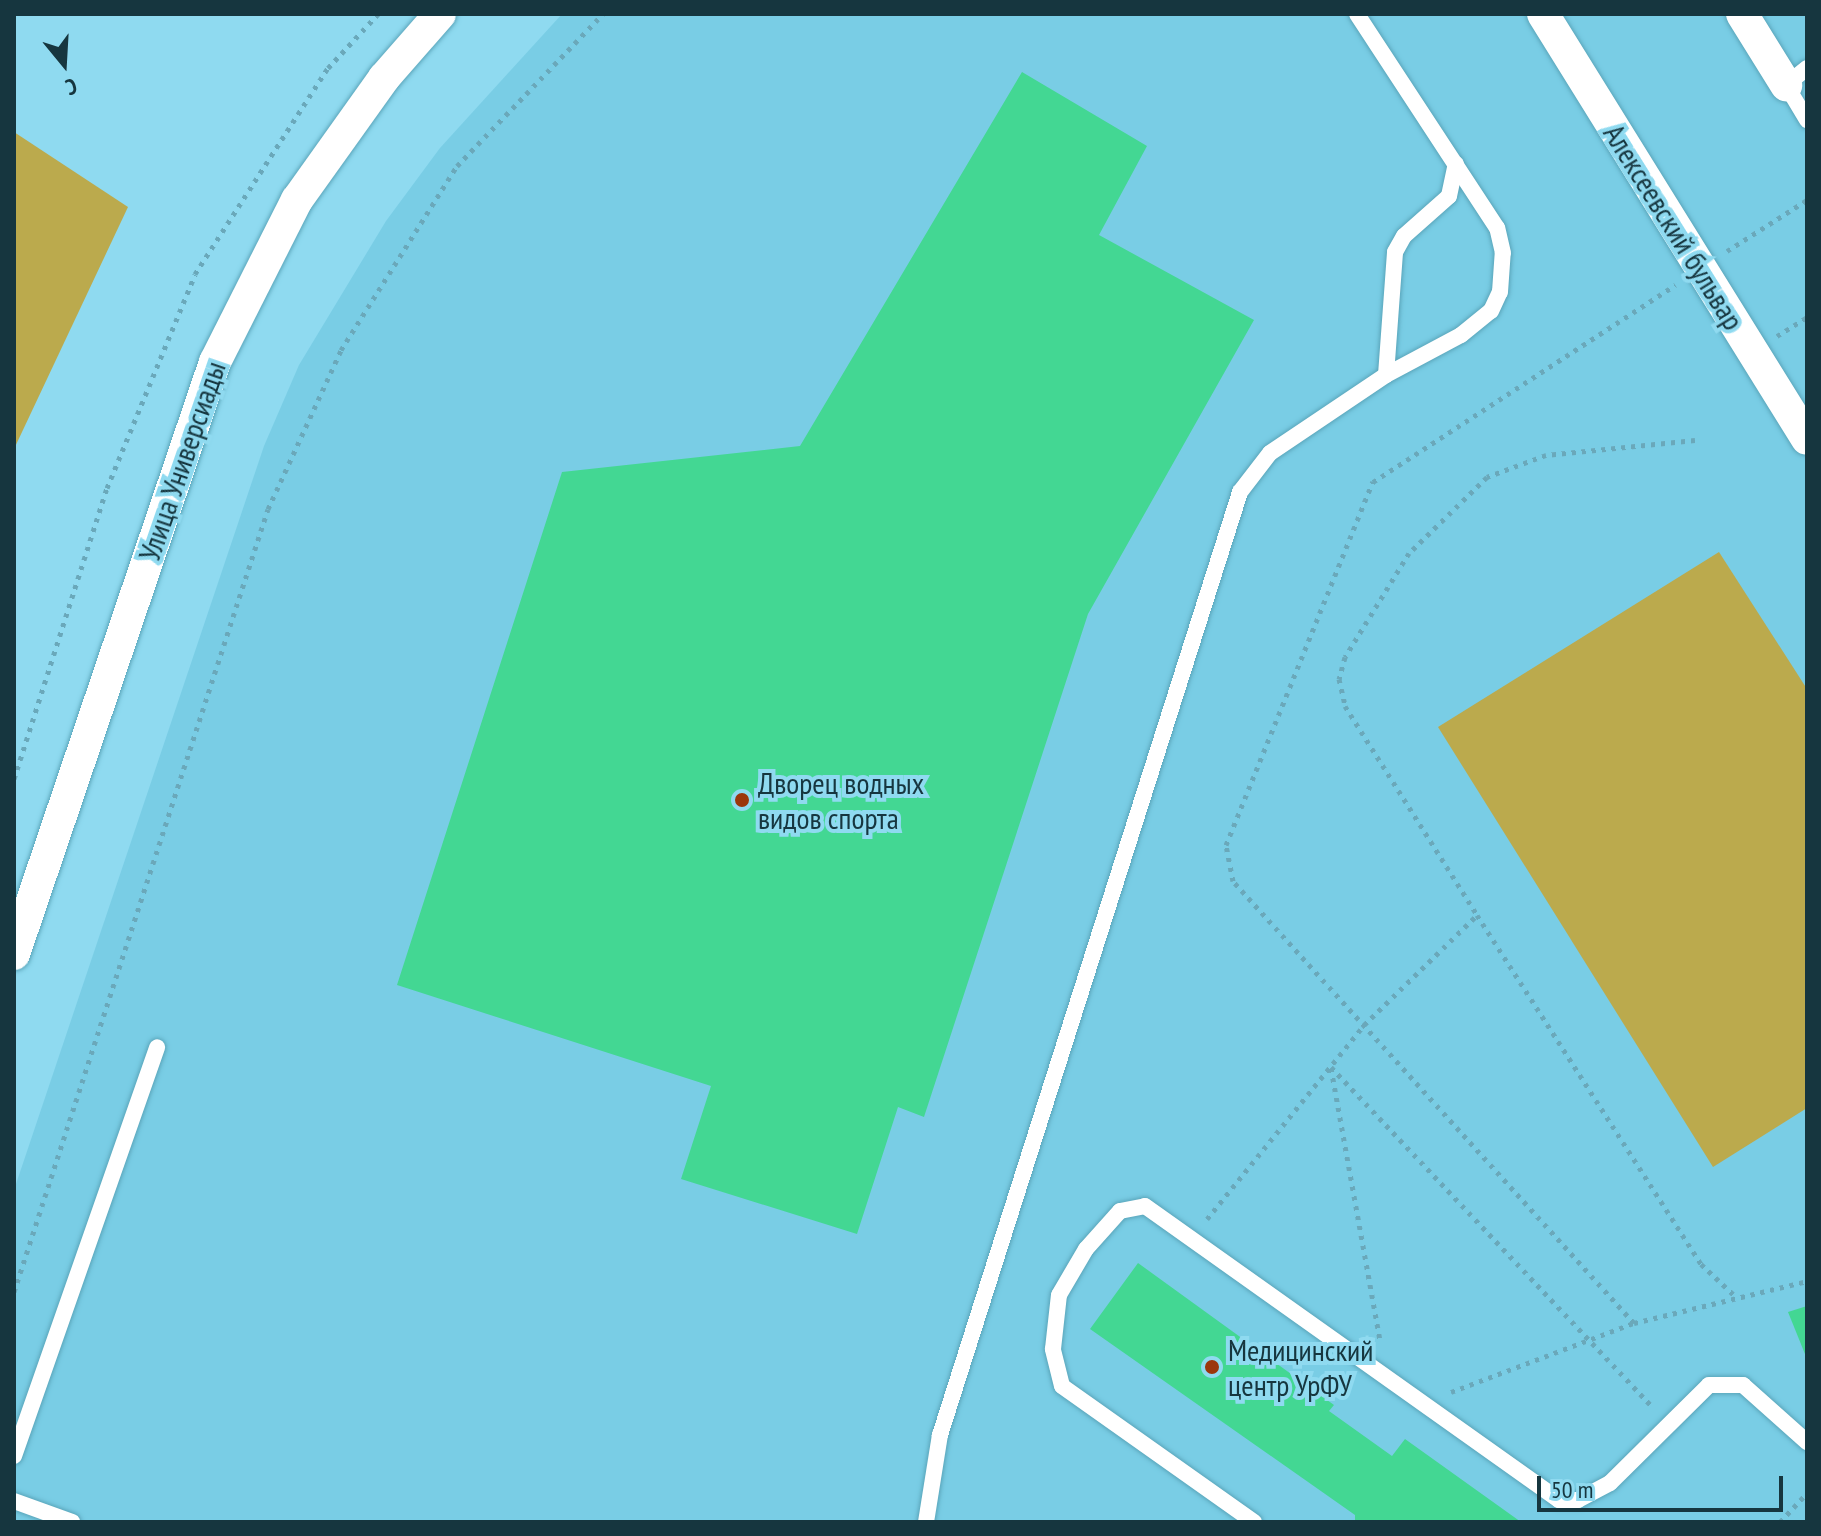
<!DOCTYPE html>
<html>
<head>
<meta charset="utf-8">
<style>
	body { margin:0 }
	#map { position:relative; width:1821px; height:1536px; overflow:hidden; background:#8fdaf0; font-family:"PT Sans Narrow",sans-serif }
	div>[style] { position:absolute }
	.built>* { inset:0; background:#79cde5 }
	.green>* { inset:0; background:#bbaa4d }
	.building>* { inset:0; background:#43d793 }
	.path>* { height:5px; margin-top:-2.5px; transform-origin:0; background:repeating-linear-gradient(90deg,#6aa8ba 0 4px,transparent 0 10px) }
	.roads { filter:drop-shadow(0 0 2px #5aa5ba) drop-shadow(0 0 2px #5aa5ba) }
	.lane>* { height:16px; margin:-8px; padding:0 8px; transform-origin:8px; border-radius:8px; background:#fff }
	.street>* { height:32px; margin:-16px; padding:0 16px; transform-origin:16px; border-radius:16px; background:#fff }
	.dots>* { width:22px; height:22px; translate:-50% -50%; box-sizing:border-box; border:4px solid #8fdaf0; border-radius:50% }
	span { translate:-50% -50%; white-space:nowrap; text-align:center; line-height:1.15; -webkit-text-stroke:8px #8fdaf0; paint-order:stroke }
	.street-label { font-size:30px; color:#16363f }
	.poi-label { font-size:30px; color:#16363f }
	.left { translate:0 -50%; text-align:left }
	.frame { position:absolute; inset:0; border:16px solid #16363f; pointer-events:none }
	.north { position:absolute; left:24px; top:24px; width:80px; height:80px; -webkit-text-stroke:6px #8fdaf0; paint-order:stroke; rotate:162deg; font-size:22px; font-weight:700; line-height:32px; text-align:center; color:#16363f }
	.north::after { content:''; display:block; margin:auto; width:28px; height:36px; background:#16363f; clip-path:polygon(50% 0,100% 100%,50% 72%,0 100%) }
	.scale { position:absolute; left:1537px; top:1476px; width:246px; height:36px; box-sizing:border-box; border:4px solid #16363f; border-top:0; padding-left:10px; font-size:24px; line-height:28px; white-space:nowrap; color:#16363f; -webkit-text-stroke:6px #8fdaf0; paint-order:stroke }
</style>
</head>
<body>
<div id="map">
	<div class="built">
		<i style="clip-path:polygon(562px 14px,1807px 14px,1807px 1522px,14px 1522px,14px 1190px,264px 446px,299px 365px,386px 221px,440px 148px)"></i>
	</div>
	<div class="green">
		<i style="clip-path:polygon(14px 132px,128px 207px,14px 449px)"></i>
		<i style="clip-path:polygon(1719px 552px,1807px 689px,1807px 1108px,1713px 1167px,1438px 727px)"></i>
	</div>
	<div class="building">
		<i style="clip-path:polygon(1022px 72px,1147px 146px,1099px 235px,1254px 320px,1088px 614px,924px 1117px,898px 1107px,857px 1234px,681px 1179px,711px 1086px,397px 985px,562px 472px,800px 446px)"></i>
		<i style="clip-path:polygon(1138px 1263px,1334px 1405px,1329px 1411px,1392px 1456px,1405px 1439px,1521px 1522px,1355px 1522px,1355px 1515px,1090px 1329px)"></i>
		<i style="clip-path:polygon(1807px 1306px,1807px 1359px,1788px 1312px)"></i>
	</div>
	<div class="path">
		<i style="left:1727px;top:251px;width:95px;rotate:-32.5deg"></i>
		<i style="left:1777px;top:336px;width:36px;rotate:-32deg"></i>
		<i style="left:1695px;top:440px;width:150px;rotate:174.3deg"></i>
		<i style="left:1546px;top:455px;width:63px;rotate:159.6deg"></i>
		<i style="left:1487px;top:477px;width:109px;rotate:135.7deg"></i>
		<i style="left:1409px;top:553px;width:122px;rotate:121.6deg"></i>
		<i style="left:1345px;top:657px;width:23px;rotate:105deg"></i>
		<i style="left:1339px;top:679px;width:28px;rotate:77deg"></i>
		<i style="left:1345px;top:706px;width:247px;rotate:57.7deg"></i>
		<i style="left:1477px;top:915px;width:415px;rotate:57.3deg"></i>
		<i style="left:1701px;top:1264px;width:44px;rotate:43.2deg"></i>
		<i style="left:14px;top:779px;width:305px;rotate:-72.3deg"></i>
		<i style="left:107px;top:488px;width:231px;rotate:-67.6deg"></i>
		<i style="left:195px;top:274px;width:245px;rotate:-57.2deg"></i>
		<i style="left:328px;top:68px;width:74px;rotate:-47.2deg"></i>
		<i style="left:1331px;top:1067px;width:468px;rotate:46.6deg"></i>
		<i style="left:1331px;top:1068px;width:277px;rotate:79.8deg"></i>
		<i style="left:1207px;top:1219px;width:250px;rotate:-51deg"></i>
		<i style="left:1364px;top:1025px;width:158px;rotate:-44.2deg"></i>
		<i style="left:14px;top:1292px;width:823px;rotate:-72.03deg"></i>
		<i style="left:268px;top:509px;width:175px;rotate:-65.3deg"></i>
		<i style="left:341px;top:350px;width:218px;rotate:-57.8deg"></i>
		<i style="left:457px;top:166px;width:211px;rotate:-46.2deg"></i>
		<i style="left:1634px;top:1323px;width:597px;rotate:-132.22deg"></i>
		<i style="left:1233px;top:881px;width:37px;rotate:-101deg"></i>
		<i style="left:1226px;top:845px;width:392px;rotate:-68deg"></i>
		<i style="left:1373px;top:482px;width:361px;rotate:-33.1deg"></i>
		<i style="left:1451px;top:1392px;width:196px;rotate:-20.7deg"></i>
		<i style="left:1634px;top:1323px;width:178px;rotate:-13.6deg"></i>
		<i style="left:1780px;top:1522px;width:40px;rotate:-47deg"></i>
	</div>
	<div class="roads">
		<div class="lane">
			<i style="left:1807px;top:68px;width:27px;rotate:141deg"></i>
			<i style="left:1786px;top:85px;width:41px;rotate:59deg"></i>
			<i style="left:1386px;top:375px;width:123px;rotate:-85.8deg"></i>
			<i style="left:1395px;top:252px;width:18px;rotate:-61deg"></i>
			<i style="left:1404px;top:236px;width:60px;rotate:-41.6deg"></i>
			<i style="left:1449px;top:196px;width:33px;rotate:-78deg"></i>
			<i style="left:14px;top:1456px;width:433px;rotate:-70.7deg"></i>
			<i style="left:14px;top:1501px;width:62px;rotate:19.9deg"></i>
			<i style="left:926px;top:1522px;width:88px;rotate:-80.9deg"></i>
			<i style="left:940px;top:1435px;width:990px;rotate:-72.35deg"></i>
			<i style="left:1240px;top:492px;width:49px;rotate:-52.4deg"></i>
			<i style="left:1270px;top:453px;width:140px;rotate:-33.9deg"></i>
			<i style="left:1386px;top:375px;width:85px;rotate:-28.1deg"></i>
			<i style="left:1461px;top:335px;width:38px;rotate:-39deg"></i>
			<i style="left:1491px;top:311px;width:21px;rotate:-65deg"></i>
			<i style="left:1500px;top:292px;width:39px;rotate:-86deg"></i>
			<i style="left:1503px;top:253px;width:26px;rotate:-103deg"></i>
			<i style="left:1497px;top:228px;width:256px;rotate:-123.2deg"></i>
			<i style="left:1254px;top:1522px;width:235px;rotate:-144.7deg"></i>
			<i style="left:1062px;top:1386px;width:38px;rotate:-104deg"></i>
			<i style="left:1053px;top:1349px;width:54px;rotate:-83.7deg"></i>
			<i style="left:1059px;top:1295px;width:53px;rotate:-59.6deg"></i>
			<i style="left:1086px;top:1249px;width:51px;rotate:-48.2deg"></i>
			<i style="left:1120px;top:1211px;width:25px;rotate:-11deg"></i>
			<i style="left:1145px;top:1206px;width:508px;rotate:35.38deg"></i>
			<i style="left:1559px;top:1500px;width:19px"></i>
			<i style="left:1578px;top:1500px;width:36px;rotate:-28deg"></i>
			<i style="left:1610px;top:1483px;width:139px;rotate:-44.7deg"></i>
			<i style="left:1709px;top:1385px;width:34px"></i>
			<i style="left:1743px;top:1385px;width:86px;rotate:41.7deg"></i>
		</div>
		<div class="street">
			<i style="left:1543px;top:14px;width:500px;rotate:58.15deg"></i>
			<i style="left:1742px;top:14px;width:84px;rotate:58.2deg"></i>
			<i style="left:14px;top:954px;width:625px;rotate:-71.25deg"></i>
			<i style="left:215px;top:362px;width:182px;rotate:-63.2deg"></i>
			<i style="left:297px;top:200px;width:150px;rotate:-54.5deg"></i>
			<i style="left:384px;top:78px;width:85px;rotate:-48.8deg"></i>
		</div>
	</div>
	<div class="dots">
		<i style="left:742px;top:800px;background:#9b360c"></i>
		<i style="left:1212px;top:1367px;background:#9b360c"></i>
	</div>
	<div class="street-label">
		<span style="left:1674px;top:227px;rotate:58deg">Алексеевский бульвар</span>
		<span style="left:182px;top:461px;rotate:-71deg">Улица Универсиады</span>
	</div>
	<div class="poi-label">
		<span class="left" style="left:758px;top:800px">Дворец водных<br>видов спорта</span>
		<span class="left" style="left:1228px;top:1367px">Медицинский<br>центр УрФУ</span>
	</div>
	<div class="frame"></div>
	<div class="north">С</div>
	<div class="scale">50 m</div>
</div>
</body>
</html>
